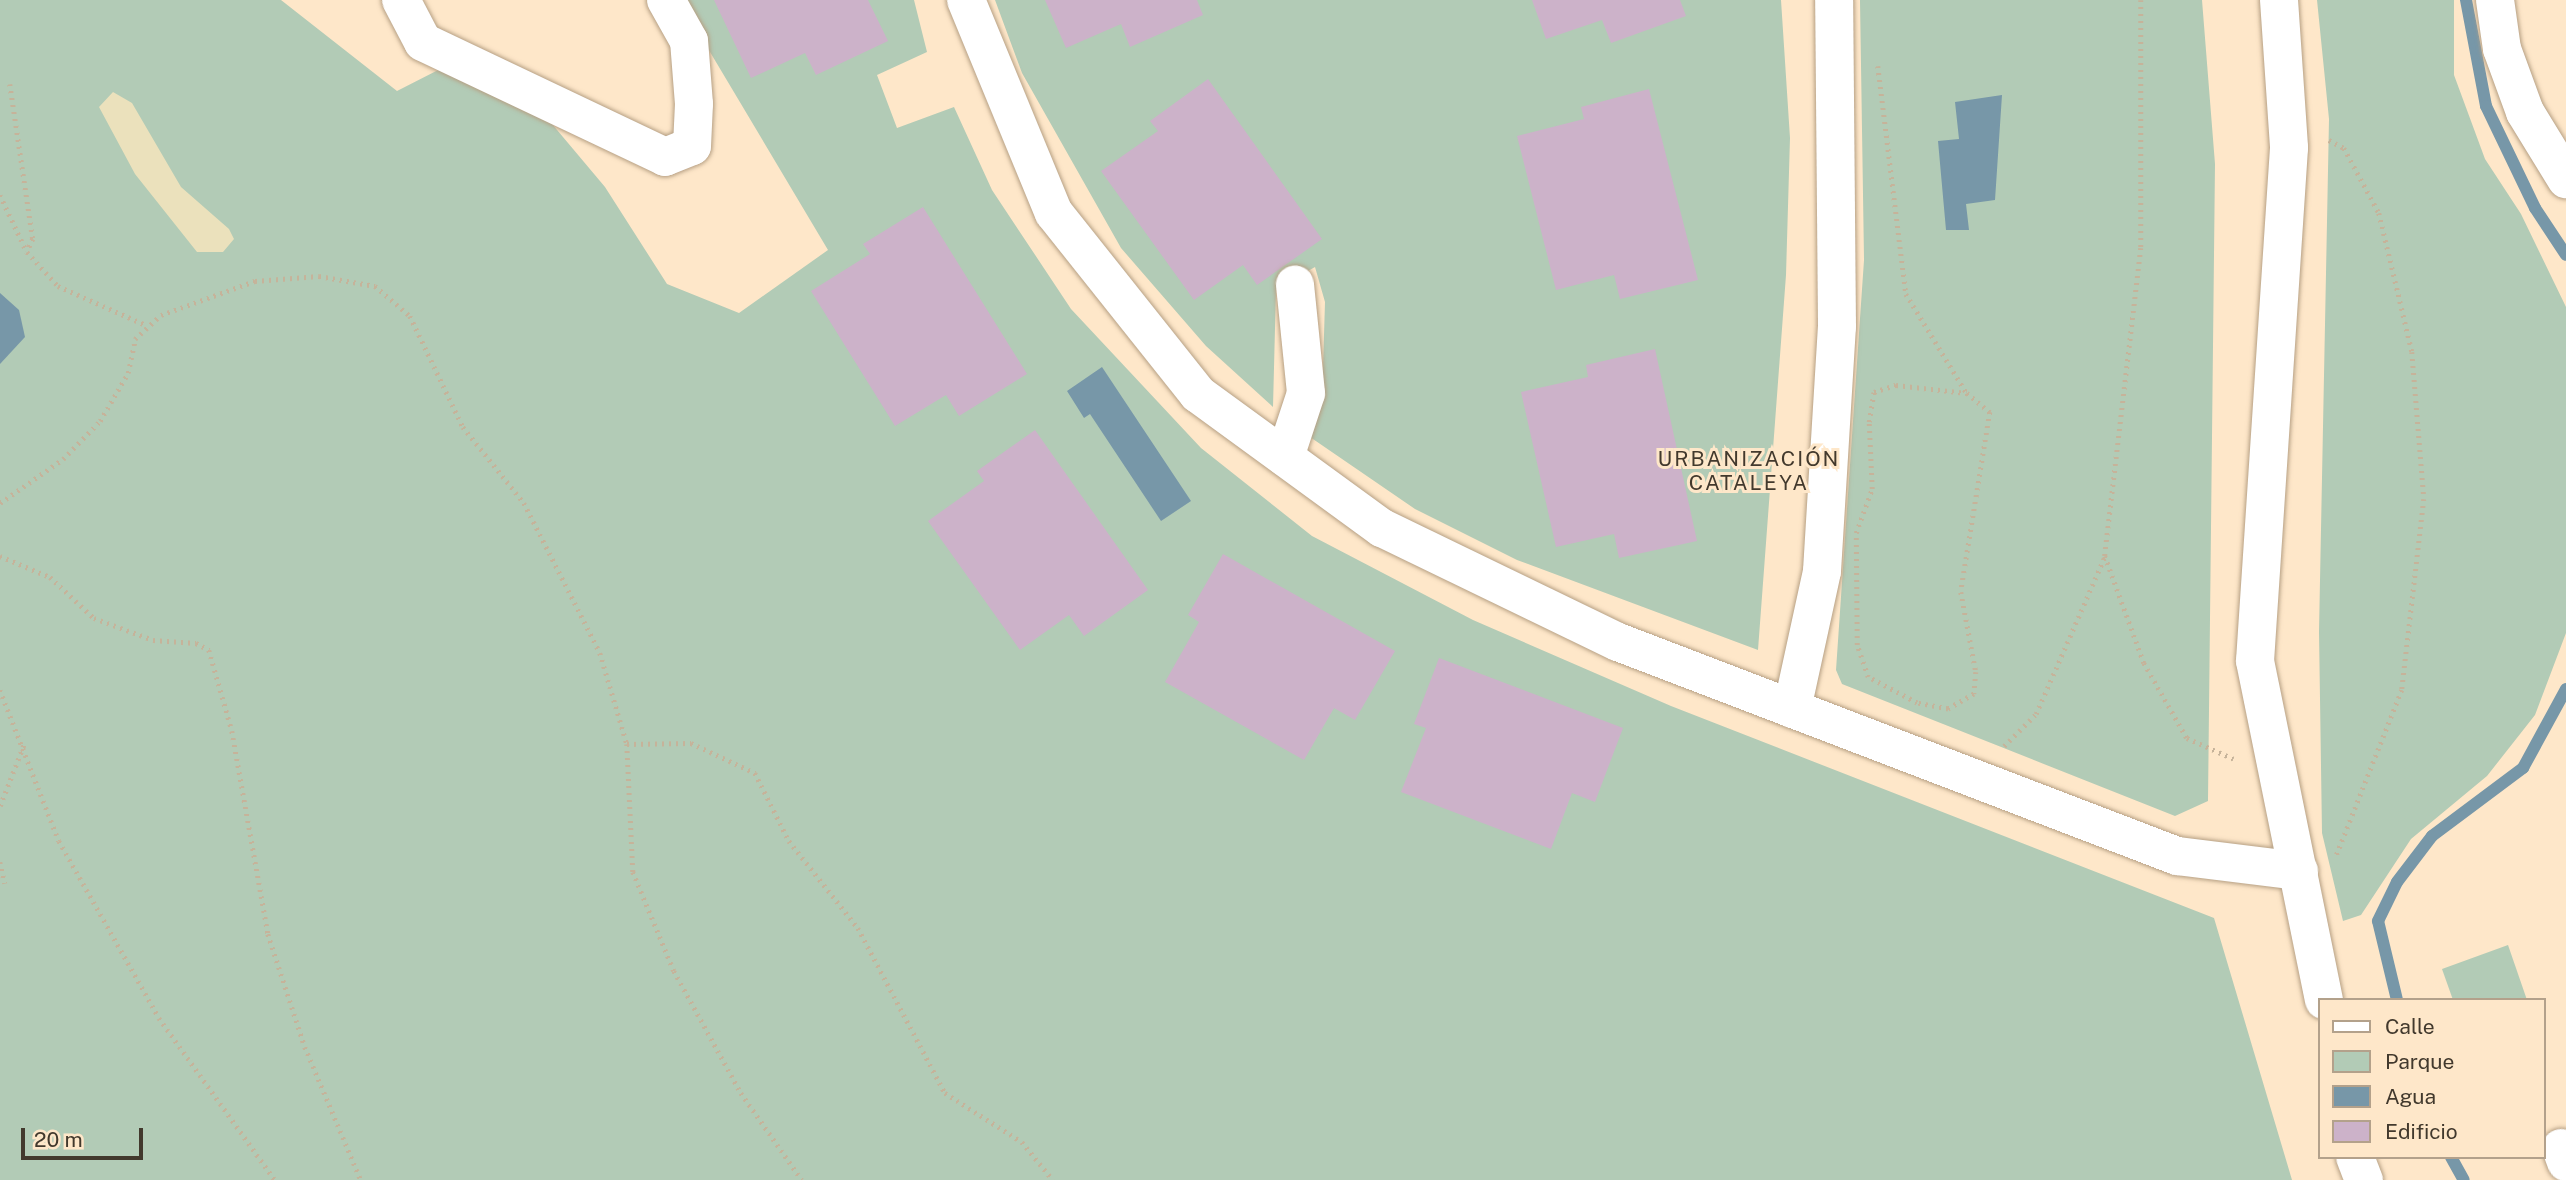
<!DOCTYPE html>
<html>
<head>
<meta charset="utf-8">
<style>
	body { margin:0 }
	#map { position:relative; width:2566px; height:1180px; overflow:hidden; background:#fee7c9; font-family:"Public Sans",sans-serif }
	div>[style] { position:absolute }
	.green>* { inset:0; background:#b2cbb6 }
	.sand>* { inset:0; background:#ebe1bc }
	.water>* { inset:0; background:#7797a8 }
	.stream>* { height:12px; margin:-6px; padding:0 6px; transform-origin:6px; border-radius:6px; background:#7797a8 }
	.building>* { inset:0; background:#ccb2c9 }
	.path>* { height:4.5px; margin-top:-2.25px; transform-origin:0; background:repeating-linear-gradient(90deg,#c6b39a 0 2px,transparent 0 7px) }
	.roads { filter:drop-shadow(0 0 2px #b6a084) drop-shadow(0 0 2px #b6a084) }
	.minor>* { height:38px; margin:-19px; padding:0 19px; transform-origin:19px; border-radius:19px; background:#fff }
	span { translate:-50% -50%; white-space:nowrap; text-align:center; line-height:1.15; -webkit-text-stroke:6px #fee7c9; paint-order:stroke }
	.neighbourhood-label { font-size:21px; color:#42392d; letter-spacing:2px }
	.legend { position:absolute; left:2318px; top:998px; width:228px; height:161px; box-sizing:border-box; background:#fee7c9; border:2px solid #b3a18b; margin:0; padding:9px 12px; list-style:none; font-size:21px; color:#42392d }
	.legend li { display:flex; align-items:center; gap:14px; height:35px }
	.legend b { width:35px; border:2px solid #b3a18b }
	.scale { position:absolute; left:21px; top:1128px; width:122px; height:32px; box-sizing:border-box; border:4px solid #42392d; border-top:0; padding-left:9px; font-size:21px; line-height:24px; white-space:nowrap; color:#42392d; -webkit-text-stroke:5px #fee7c9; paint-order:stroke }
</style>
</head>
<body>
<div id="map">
	<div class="green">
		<i style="clip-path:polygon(0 0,281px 0,397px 91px,446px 66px,547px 118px,605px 187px,667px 284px,739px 313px,828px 250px,679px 0,914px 0,927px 52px,877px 75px,897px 128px,954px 107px,992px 190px,1071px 309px,1201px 448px,1312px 536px,1473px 620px,1671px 706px,2214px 918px,2292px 1180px,0 1180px)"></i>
		<i style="clip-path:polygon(995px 0,1781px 0,1790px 138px,1786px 275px,1758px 650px,1517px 560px,1415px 509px,1310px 437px,1322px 401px,1325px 302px,1315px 267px,1276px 289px,1273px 407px,1206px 346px,1121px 248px,1022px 73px)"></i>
		<i style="clip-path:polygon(1860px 0,2202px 0,2215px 164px,2208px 801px,2175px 816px,1842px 684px,1836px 670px,1864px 260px)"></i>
		<i style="clip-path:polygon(2317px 0,2454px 0,2454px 75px,2485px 159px,2521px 214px,2566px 307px,2566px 633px,2535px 715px,2487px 776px,2411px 839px,2361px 915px,2343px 921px,2322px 833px,2319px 632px,2329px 119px)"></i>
		<i style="clip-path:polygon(2508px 945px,2527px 1000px,2453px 1000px,2442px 969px)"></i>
	</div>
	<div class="sand">
		<i style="clip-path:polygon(113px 92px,132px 103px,181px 187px,229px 229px,234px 239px,223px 252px,197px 252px,135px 174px,99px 107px)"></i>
	</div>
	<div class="water">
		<i style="clip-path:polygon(2002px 95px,1995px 200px,1966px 204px,1969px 230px,1946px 230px,1938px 141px,1959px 139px,1955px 102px)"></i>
		<i style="clip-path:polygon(0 293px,19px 310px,25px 337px,0 364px)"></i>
		<i style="clip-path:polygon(1102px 367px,1191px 501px,1161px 521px,1090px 414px,1084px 418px,1067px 391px)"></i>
	</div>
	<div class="stream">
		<i style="left:2466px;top:0;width:108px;rotate:79.3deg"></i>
		<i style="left:2486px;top:106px;width:113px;rotate:64.3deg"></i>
		<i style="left:2535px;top:208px;width:56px;rotate:56.6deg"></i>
		<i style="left:2397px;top:1000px;width:81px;rotate:-103.5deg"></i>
		<i style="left:2378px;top:921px;width:43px;rotate:-64deg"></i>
		<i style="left:2397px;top:882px;width:58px;rotate:-52.7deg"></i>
		<i style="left:2432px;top:836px;width:114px;rotate:-36.8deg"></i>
		<i style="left:2523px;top:768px;width:90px;rotate:-61.4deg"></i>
		<i style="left:2451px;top:1157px;width:26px;rotate:61deg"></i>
	</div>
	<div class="building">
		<i style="clip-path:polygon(714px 0,868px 0,888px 41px,816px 75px,805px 53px,751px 78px)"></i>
		<i style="clip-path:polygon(1045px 0,1197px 0,1203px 15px,1130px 47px,1121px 24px,1066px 48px)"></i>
		<i style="clip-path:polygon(1532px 0,1680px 0,1686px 16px,1611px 43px,1602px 20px,1546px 39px)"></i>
		<i style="clip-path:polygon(1208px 79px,1322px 239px,1257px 285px,1243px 265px,1194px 300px,1101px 171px,1158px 131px,1150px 121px)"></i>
		<i style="clip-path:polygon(1649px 89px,1698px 280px,1620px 299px,1614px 275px,1556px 290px,1517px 136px,1584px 119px,1581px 107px)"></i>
		<i style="clip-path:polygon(923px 207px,1027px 374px,959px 416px,946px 395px,895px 426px,811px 291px,870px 254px,863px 244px)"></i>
		<i style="clip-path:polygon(1655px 349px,1697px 541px,1619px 558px,1614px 534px,1556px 547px,1521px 392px,1588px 377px,1586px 365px)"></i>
		<i style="clip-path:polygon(1035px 430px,1148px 590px,1084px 636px,1069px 615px,1020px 650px,928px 521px,984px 481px,977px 471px)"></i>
		<i style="clip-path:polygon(1223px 554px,1395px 651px,1355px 720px,1334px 708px,1304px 760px,1165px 682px,1199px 622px,1188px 615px)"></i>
		<i style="clip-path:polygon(1439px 658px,1623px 728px,1595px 802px,1572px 793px,1551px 849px,1401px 792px,1426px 728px,1414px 724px)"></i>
	</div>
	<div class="path">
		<i style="left:2141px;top:0;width:248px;rotate:90deg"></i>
		<i style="left:2141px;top:248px;width:310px;rotate:96.7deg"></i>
		<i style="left:2105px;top:556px;width:114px;rotate:70deg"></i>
		<i style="left:2144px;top:663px;width:86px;rotate:60.2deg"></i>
		<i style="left:2187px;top:738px;width:51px;rotate:24.1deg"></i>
		<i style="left:1878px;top:66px;width:230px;rotate:83deg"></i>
		<i style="left:1906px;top:294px;width:115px;rotate:58.5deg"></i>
		<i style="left:10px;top:84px;width:157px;rotate:81.6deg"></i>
		<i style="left:33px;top:239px;width:14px;rotate:115deg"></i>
		<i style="left:2329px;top:140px;width:17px;rotate:28deg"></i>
		<i style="left:2344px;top:148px;width:74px;rotate:61.7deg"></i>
		<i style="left:2379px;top:213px;width:143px;rotate:76.6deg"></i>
		<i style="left:2412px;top:352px;width:147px;rotate:85.3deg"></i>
		<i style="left:2424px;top:499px;width:192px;rotate:96.6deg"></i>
		<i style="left:2402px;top:690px;width:180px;rotate:111.6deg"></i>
		<i style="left:0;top:195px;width:63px;rotate:64.7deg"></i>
		<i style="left:27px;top:252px;width:46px;rotate:47.6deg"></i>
		<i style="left:58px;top:286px;width:96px;rotate:23.9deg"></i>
		<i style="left:1896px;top:385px;width:71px;rotate:6.4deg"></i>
		<i style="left:1967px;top:393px;width:30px;rotate:40deg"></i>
		<i style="left:1990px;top:412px;width:182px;rotate:99.2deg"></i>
		<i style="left:1961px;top:592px;width:81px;rotate:79.4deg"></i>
		<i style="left:1976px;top:672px;width:22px;rotate:95deg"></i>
		<i style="left:1974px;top:694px;width:30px;rotate:150deg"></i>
		<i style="left:1948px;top:709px;width:32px;rotate:-169deg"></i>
		<i style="left:1917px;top:703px;width:55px;rotate:-152deg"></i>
		<i style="left:1868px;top:677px;width:34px;rotate:-109deg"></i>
		<i style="left:1857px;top:645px;width:112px;rotate:-90.5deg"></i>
		<i style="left:1856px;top:533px;width:47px;rotate:-70deg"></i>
		<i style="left:1872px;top:489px;width:67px;rotate:-92.6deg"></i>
		<i style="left:1869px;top:422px;width:30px;rotate:-81deg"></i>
		<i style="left:1874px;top:392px;width:23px;rotate:-18deg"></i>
		<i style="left:0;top:503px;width:77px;rotate:-34.9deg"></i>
		<i style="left:63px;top:459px;width:53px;rotate:-45.8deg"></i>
		<i style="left:100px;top:421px;width:56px;rotate:-59.7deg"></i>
		<i style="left:128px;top:373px;width:35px;rotate:-78deg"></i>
		<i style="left:135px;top:339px;width:35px;rotate:-43deg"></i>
		<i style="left:161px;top:315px;width:100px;rotate:-19.9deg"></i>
		<i style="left:255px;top:281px;width:64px;rotate:-4.5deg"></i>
		<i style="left:319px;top:276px;width:57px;rotate:10.1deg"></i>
		<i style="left:375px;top:286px;width:46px;rotate:40.6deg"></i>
		<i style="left:410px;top:316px;width:123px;rotate:64.5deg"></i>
		<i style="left:463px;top:427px;width:97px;rotate:51.2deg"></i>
		<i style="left:524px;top:503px;width:168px;rotate:63.1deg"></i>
		<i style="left:600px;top:653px;width:95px;rotate:73.5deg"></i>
		<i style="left:627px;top:744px;width:128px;rotate:87.3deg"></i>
		<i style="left:633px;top:872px;width:107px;rotate:67.5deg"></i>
		<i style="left:674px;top:971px;width:139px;rotate:61.2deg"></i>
		<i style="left:741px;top:1093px;width:106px;rotate:55deg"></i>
		<i style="left:0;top:556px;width:54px;rotate:22.8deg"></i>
		<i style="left:50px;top:577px;width:60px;rotate:43deg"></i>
		<i style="left:94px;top:618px;width:63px;rotate:20.4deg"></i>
		<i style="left:153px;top:640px;width:43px;rotate:4deg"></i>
		<i style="left:196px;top:643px;width:15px;rotate:28deg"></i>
		<i style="left:209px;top:650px;width:84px;rotate:74.1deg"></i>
		<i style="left:232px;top:731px;width:206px;rotate:79.9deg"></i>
		<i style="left:268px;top:934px;width:119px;rotate:71.9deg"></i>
		<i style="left:305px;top:1047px;width:144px;rotate:67.2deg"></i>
		<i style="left:0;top:690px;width:162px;rotate:68.7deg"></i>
		<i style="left:59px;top:841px;width:203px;rotate:60.5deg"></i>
		<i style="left:159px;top:1018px;width:199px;rotate:54.4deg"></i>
		<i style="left:627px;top:744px;width:64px;rotate:-0.9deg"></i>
		<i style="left:691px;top:743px;width:71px;rotate:25.1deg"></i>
		<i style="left:755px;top:773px;width:76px;rotate:63.4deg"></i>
		<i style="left:789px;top:841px;width:111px;rotate:51.6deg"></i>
		<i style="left:858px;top:928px;width:187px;rotate:62.2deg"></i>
		<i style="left:945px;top:1093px;width:91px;rotate:32.5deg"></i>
		<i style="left:1022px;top:1142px;width:49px;rotate:50.8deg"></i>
		<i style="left:2004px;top:746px;width:45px;rotate:-45deg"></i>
		<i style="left:2036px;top:714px;width:172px;rotate:-66.4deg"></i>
		<i style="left:0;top:806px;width:66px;rotate:-68.8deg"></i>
		<i style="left:0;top:862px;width:22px;rotate:77deg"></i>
	</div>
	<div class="roads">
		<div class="minor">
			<i style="left:401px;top:0;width:47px;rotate:62.4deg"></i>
			<i style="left:423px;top:42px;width:268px;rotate:25.4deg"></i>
			<i style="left:665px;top:157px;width:29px;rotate:-22deg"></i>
			<i style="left:692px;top:146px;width:42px;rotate:-87.3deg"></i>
			<i style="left:694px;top:104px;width:63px;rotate:-94.5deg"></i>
			<i style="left:689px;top:41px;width:47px;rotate:-119.3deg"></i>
			<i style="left:966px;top:0;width:230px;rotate:67.6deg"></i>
			<i style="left:1054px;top:213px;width:231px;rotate:51.5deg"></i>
			<i style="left:1198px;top:394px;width:228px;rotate:36.1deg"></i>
			<i style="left:1382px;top:528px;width:262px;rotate:25.8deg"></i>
			<i style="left:1618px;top:642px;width:599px;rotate:20.95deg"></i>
			<i style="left:2177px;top:856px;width:123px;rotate:7deg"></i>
			<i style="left:2279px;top:0;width:148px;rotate:86.1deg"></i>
			<i style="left:2289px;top:148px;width:514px;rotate:93.79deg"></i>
			<i style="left:2255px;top:661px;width:346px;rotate:78.5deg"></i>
			<i style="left:2495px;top:0;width:49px;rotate:81.9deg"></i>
			<i style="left:2502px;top:49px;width:67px;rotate:69.9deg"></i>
			<i style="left:2525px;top:112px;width:79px;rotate:58.5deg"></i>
			<i style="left:1285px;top:457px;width:67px;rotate:-71.8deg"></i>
			<i style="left:1306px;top:393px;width:109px;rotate:-95.8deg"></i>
			<i style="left:1792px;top:709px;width:141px;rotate:-77.7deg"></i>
			<i style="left:1822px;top:571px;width:244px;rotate:-86.5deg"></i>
			<i style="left:1837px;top:327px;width:327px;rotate:-90.5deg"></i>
			<i style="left:2561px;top:1148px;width:15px;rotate:70deg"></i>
			<i style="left:2355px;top:1157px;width:25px;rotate:69deg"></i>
		</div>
	</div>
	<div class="neighbourhood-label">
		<span style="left:1749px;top:471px">URBANIZACIÓN<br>CATALEYA</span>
	</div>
	<ul class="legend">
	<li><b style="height:9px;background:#fff"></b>Calle</li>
	<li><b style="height:19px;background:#b2cbb6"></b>Parque</li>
	<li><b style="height:19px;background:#7797a8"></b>Agua</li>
	<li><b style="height:19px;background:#ccb2c9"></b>Edificio</li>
	</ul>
	<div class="scale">20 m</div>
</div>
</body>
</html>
